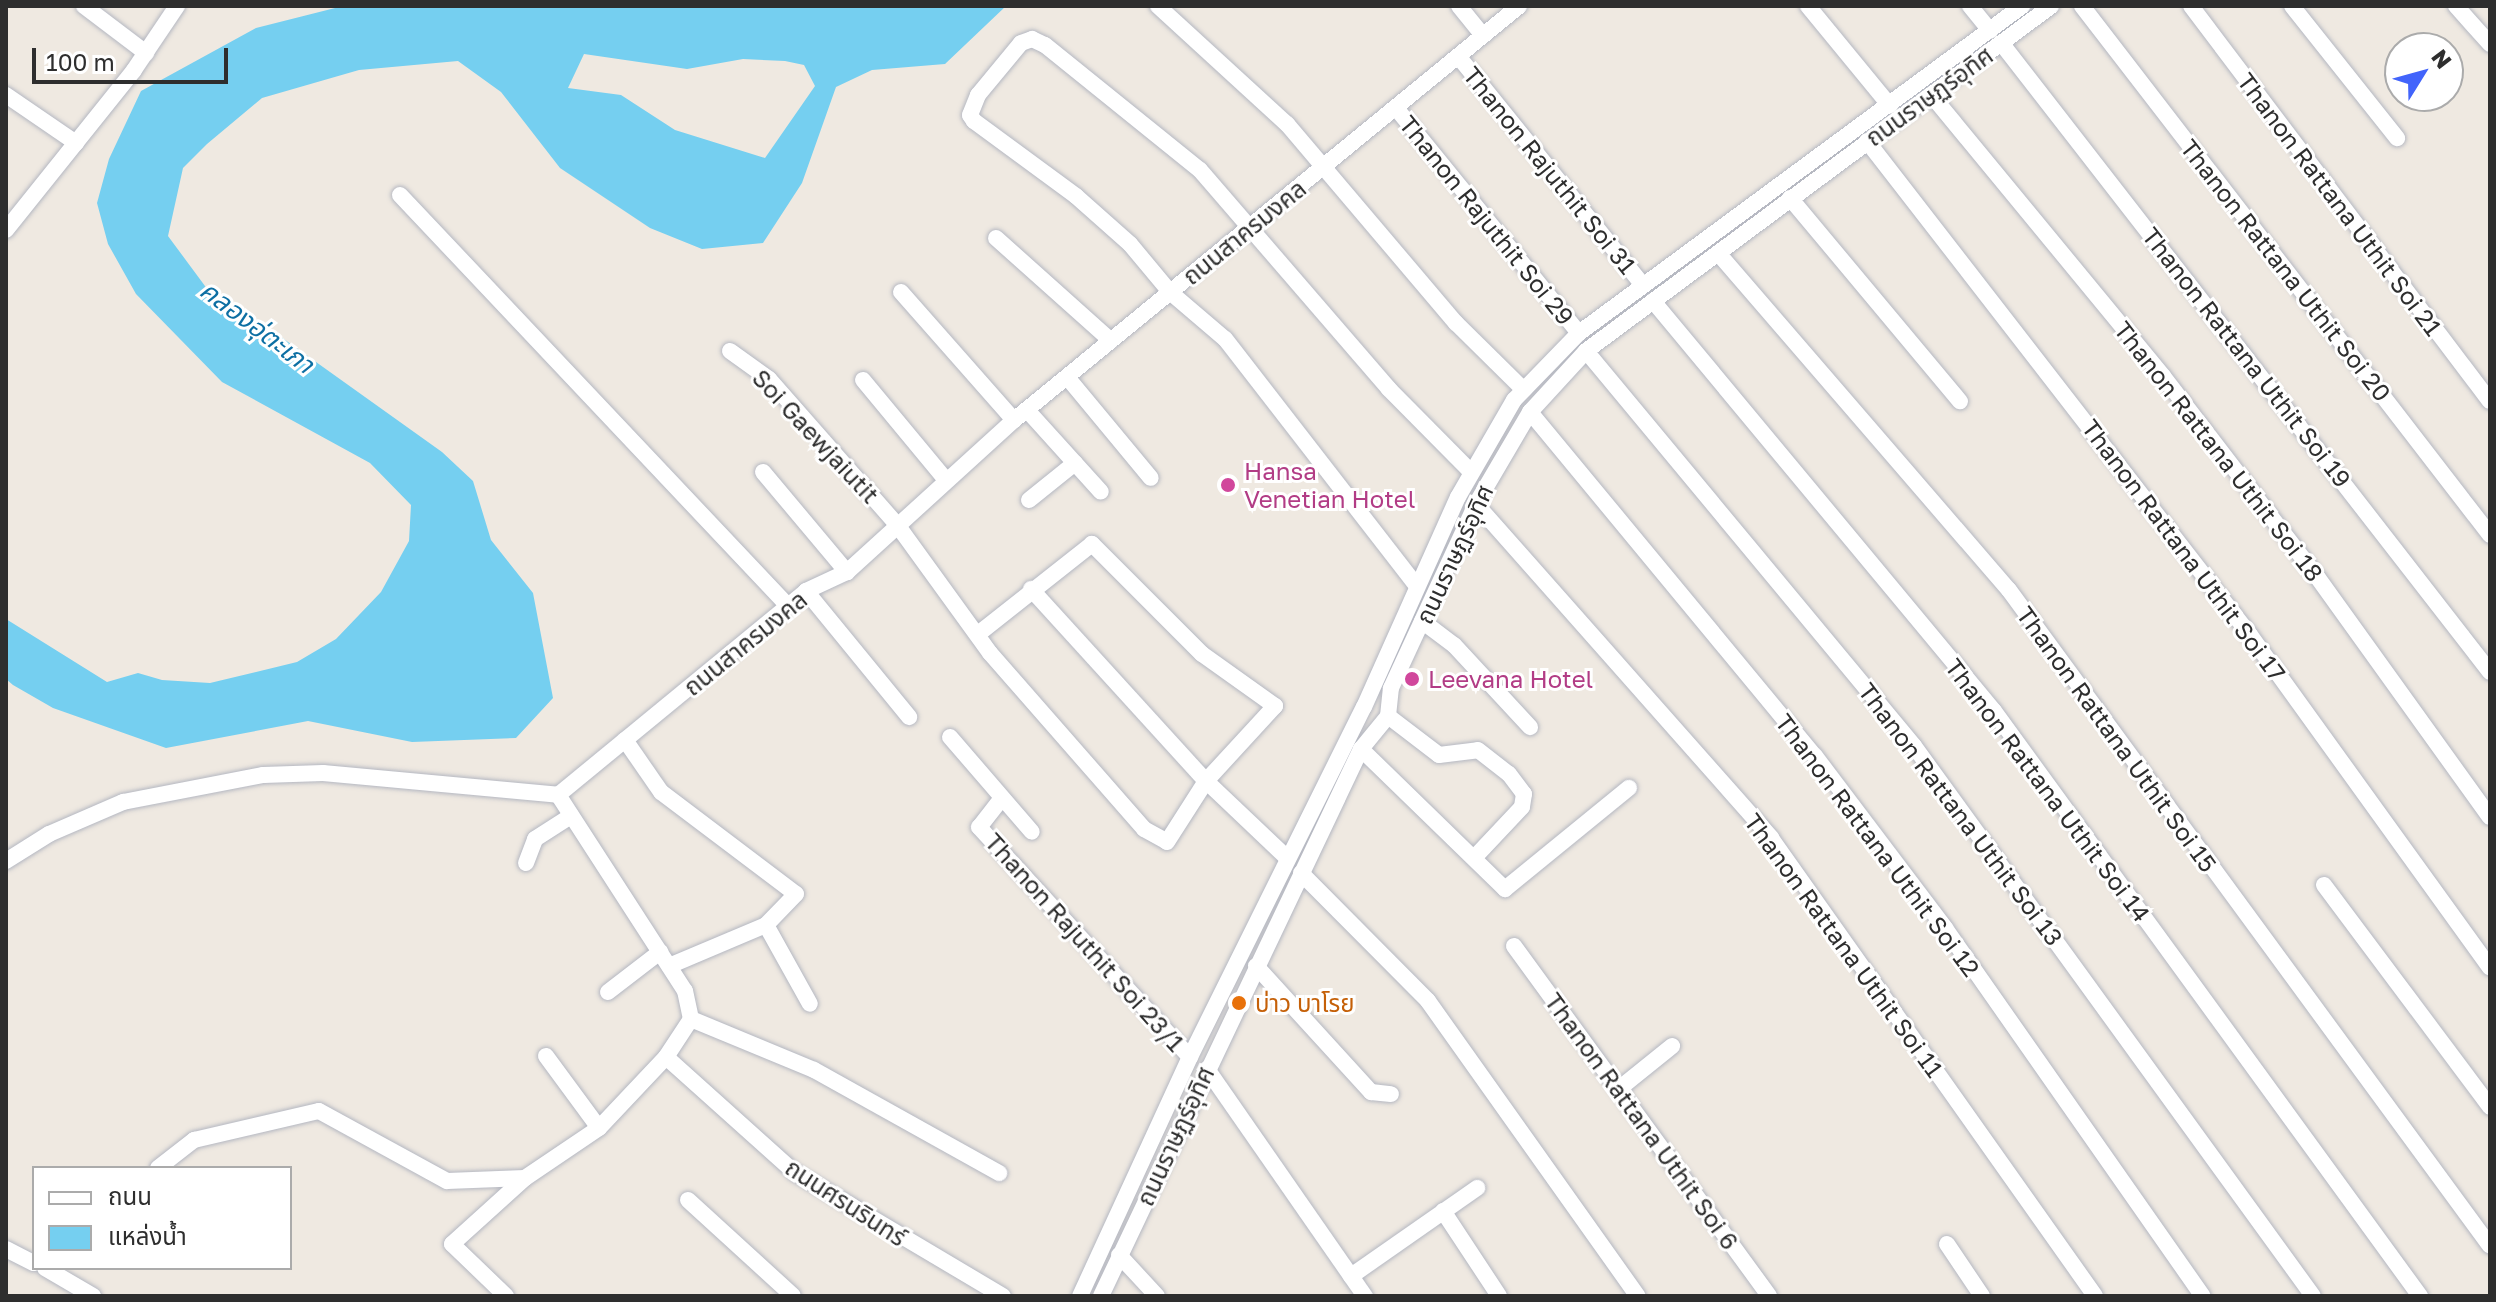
<!DOCTYPE html>
<html>
<head>
<meta charset="utf-8">
<style>
	body { margin:0 }
	#map { position:relative; width:2496px; height:1302px; overflow:hidden; background:#efe9e1; font-family:"Golos Text","Noto Sans Thai",sans-serif }
	div>[style] { position:absolute }
	.water>* { inset:0; background:#75cff0 }
	.roads { filter:drop-shadow(0 0 2px #b4b7c1) drop-shadow(0 0 2px #b4b7c1) }
	.minor>* { height:16px; margin:-8px; padding:0 8px; transform-origin:8px; border-radius:8px; background:#fff }
	.dots>* { width:22px; height:22px; translate:-50% -50%; box-sizing:border-box; border:4px solid #fff; border-radius:50% }
	span { translate:-50% -50%; white-space:nowrap; text-align:center; line-height:1.15; -webkit-text-stroke:6px #fff; paint-order:stroke }
	.street-label { font-size:24px; color:#2e2e2e }
	.hotel-label { font-size:24px; color:#b23c85 }
	.left { translate:0 -50%; text-align:left }
	.food-label { font-size:24px; color:#c56008 }
	.water-label { font-size:26px; color:#0d6fa3; font-style:italic }
	.frame { position:absolute; inset:0; border:8px solid #2e2e2e; pointer-events:none }
	.legend { position:absolute; left:32px; top:1166px; width:260px; height:104px; box-sizing:border-box; background:#fff; border:2px solid #ababab; margin:0; padding:10px 14px; list-style:none; font-size:24px; color:#2e2e2e }
	.legend li { display:flex; align-items:center; gap:16px; height:40px }
	.legend b { width:40px; border:2px solid #ababab }
	.north { position:absolute; left:2384px; top:32px; width:80px; height:80px; box-sizing:border-box; background:#fff; border:2px solid #ababab; border-radius:50%; rotate:53deg; font-size:22px; font-weight:700; line-height:32px; text-align:center; color:#2e2e2e }
	.north::after { content:''; display:block; margin:auto; width:28px; height:36px; background:#4264fb; clip-path:polygon(50% 0,100% 100%,50% 72%,0 100%) }
	.scale { position:absolute; left:32px; top:48px; width:196px; height:36px; box-sizing:border-box; border:4px solid #2e2e2e; border-top:0; padding-left:10px; font-size:24px; line-height:28px; white-space:nowrap; color:#2e2e2e; -webkit-text-stroke:6px #fff; paint-order:stroke }
</style>
</head>
<body>
<div id="map">
	<div class="water">
		<i style="clip-path:polygon(evenodd,343px 6px,1006px 6px,945px 64px,872px 70px,836px 87px,802px 183px,763px 243px,702px 249px,650px 228px,560px 168px,501px 92px,458px 61px,359px 70px,262px 98px,207px 144px,183px 168px,168px 236px,222px 309px,281px 337px,442px 452px,473px 481px,491px 540px,533px 593px,553px 698px,516px 738px,412px 742px,308px 721px,166px 748px,53px 708px,13px 685px,6px 679px,6px 619px,107px 682px,138px 673px,162px 680px,210px 683px,297px 662px,336px 639px,381px 592px,409px 541px,411px 505px,370px 463px,222px 382px,136px 294px,108px 244px,97px 203px,109px 159px,141px 91px,256px 28px,343px 6px,584px 54px,687px 69px,743px 59px,785px 61px,804px 65px,815px 86px,765px 158px,675px 130px,621px 95px,568px 88px,584px 54px)"></i>
	</div>
	<div class="roads">
		<div class="minor">
			<i style="left:84px;top:6px;width:78px;rotate:37.2deg"></i>
			<i style="left:1158px;top:6px;width:175px;rotate:42.5deg"></i>
			<i style="left:1287px;top:124px;width:261px;rotate:49.7deg"></i>
			<i style="left:1456px;top:323px;width:95px;rotate:44.6deg"></i>
			<i style="left:1459px;top:6px;width:38px;rotate:51deg"></i>
			<i style="left:1808px;top:6px;width:129px;rotate:50.6deg"></i>
			<i style="left:1970px;top:6px;width:32px;rotate:51deg"></i>
			<i style="left:2082px;top:6px;width:668px;rotate:52.36deg"></i>
			<i style="left:2191px;top:6px;width:495px;rotate:52.9deg"></i>
			<i style="left:2292px;top:6px;width:169px;rotate:51.5deg"></i>
			<i style="left:2456px;top:6px;width:51px;rotate:48.2deg"></i>
			<i style="left:2002px;top:44px;width:795px;rotate:52.15deg"></i>
			<i style="left:1458px;top:56px;width:293px;rotate:51.1deg"></i>
			<i style="left:6px;top:95px;width:85px;rotate:34.4deg"></i>
			<i style="left:1933px;top:97px;width:362px;rotate:50.5deg"></i>
			<i style="left:2163px;top:376px;width:255px;rotate:52.5deg"></i>
			<i style="left:2318px;top:578px;width:294px;rotate:54.3deg"></i>
			<i style="left:1396px;top:108px;width:290px;rotate:50.9deg"></i>
			<i style="left:1867px;top:141px;width:625px;rotate:52.21deg"></i>
			<i style="left:2250px;top:635px;width:410px;rotate:54.2deg"></i>
			<i style="left:400px;top:195px;width:565px;rotate:46.65deg"></i>
			<i style="left:1790px;top:198px;width:265px;rotate:50.1deg"></i>
			<i style="left:6px;top:230px;width:205px;rotate:-51.3deg"></i>
			<i style="left:134px;top:70px;width:77px;rotate:-56.1deg"></i>
			<i style="left:996px;top:238px;width:154px;rotate:41.8deg"></i>
			<i style="left:1718px;top:253px;width:445px;rotate:49.2deg"></i>
			<i style="left:2009px;top:590px;width:813px;rotate:53.75deg"></i>
			<i style="left:901px;top:292px;width:171px;rotate:48.6deg"></i>
			<i style="left:1653px;top:301px;width:533px;rotate:50.25deg"></i>
			<i style="left:1994px;top:711px;width:724px;rotate:53.94deg"></i>
			<i style="left:730px;top:351px;width:48px;rotate:35.7deg"></i>
			<i style="left:769px;top:379px;width:196px;rotate:48.7deg"></i>
			<i style="left:898px;top:526px;width:157px;rotate:54.1deg"></i>
			<i style="left:990px;top:653px;width:234px;rotate:48.8deg"></i>
			<i style="left:1144px;top:829px;width:26px;rotate:29deg"></i>
			<i style="left:1167px;top:842px;width:72px;rotate:-57.4deg"></i>
			<i style="left:1206px;top:781px;width:102px;rotate:-47.4deg"></i>
			<i style="left:1275px;top:706px;width:90px;rotate:-144.5deg"></i>
			<i style="left:1202px;top:654px;width:156px;rotate:-135deg"></i>
			<i style="left:1092px;top:544px;width:145px;rotate:141.7deg"></i>
			<i style="left:1586px;top:351px;width:513px;rotate:50.29deg"></i>
			<i style="left:1914px;top:746px;width:679px;rotate:54.04deg"></i>
			<i style="left:1067px;top:377px;width:131px;rotate:50.3deg"></i>
			<i style="left:863px;top:380px;width:130px;rotate:50.3deg"></i>
			<i style="left:1027px;top:410px;width:110px;rotate:47.9deg"></i>
			<i style="left:1530px;top:412px;width:447px;rotate:50.4deg"></i>
			<i style="left:1815px;top:756px;width:216px;rotate:52.9deg"></i>
			<i style="left:1945px;top:928px;width:449px;rotate:55deg"></i>
			<i style="left:763px;top:472px;width:131px;rotate:50deg"></i>
			<i style="left:1029px;top:500px;width:59px;rotate:-38.8deg"></i>
			<i style="left:1476px;top:504px;width:446px;rotate:48.5deg"></i>
			<i style="left:1771px;top:838px;width:561px;rotate:54.72deg"></i>
			<i style="left:1416px;top:585px;width:311px;rotate:-127.8deg"></i>
			<i style="left:1225px;top:339px;width:72px;rotate:-139.5deg"></i>
			<i style="left:1170px;top:292px;width:62px;rotate:-129.8deg"></i>
			<i style="left:1130px;top:244px;width:72px;rotate:-138.4deg"></i>
			<i style="left:1076px;top:196px;width:127px;rotate:-143.7deg"></i>
			<i style="left:974px;top:121px;width:7px;rotate:-124deg"></i>
			<i style="left:970px;top:115px;width:22px;rotate:-68deg"></i>
			<i style="left:978px;top:95px;width:67px;rotate:-50.4deg"></i>
			<i style="left:1021px;top:43px;width:12px;rotate:-20deg"></i>
			<i style="left:1032px;top:39px;width:14px;rotate:25deg"></i>
			<i style="left:1045px;top:45px;width:199px;rotate:38.9deg"></i>
			<i style="left:1200px;top:170px;width:289px;rotate:49.2deg"></i>
			<i style="left:1389px;top:389px;width:117px;rotate:45.3deg"></i>
			<i style="left:1031px;top:589px;width:260px;rotate:47.7deg"></i>
			<i style="left:1206px;top:781px;width:112px;rotate:43.5deg"></i>
			<i style="left:806px;top:591px;width:163px;rotate:50.7deg"></i>
			<i style="left:1422px;top:621px;width:40px;rotate:37deg"></i>
			<i style="left:1454px;top:645px;width:112px;rotate:47.2deg"></i>
			<i style="left:1388px;top:716px;width:64px;rotate:37.4deg"></i>
			<i style="left:1439px;top:755px;width:39px;rotate:-7deg"></i>
			<i style="left:1478px;top:750px;width:39px;rotate:38deg"></i>
			<i style="left:1509px;top:774px;width:25px;rotate:53deg"></i>
			<i style="left:1524px;top:794px;width:13px;rotate:99deg"></i>
			<i style="left:1522px;top:807px;width:70px;rotate:133.3deg"></i>
			<i style="left:950px;top:737px;width:125px;rotate:49.2deg"></i>
			<i style="left:625px;top:740px;width:63px;rotate:55.3deg"></i>
			<i style="left:661px;top:792px;width:169px;rotate:37.1deg"></i>
			<i style="left:796px;top:894px;width:43px;rotate:134.1deg"></i>
			<i style="left:766px;top:925px;width:105px;rotate:157.1deg"></i>
			<i style="left:1361px;top:749px;width:201px;rotate:44.2deg"></i>
			<i style="left:1505px;top:889px;width:160px;rotate:-39.2deg"></i>
			<i style="left:1002px;top:798px;width:37px;rotate:128deg"></i>
			<i style="left:979px;top:827px;width:312px;rotate:47.5deg"></i>
			<i style="left:6px;top:861px;width:51px;rotate:-32.1deg"></i>
			<i style="left:49px;top:834px;width:81px;rotate:-23.4deg"></i>
			<i style="left:123px;top:802px;width:143px;rotate:-10.9deg"></i>
			<i style="left:263px;top:775px;width:60px;rotate:-1.9deg"></i>
			<i style="left:323px;top:773px;width:236px;rotate:5.3deg"></i>
			<i style="left:558px;top:795px;width:321px;rotate:-39.4deg"></i>
			<i style="left:806px;top:591px;width:45px;rotate:-24.9deg"></i>
			<i style="left:847px;top:572px;width:226px;rotate:-42.3deg"></i>
			<i style="left:1014px;top:420px;width:653px;rotate:-39.34deg"></i>
			<i style="left:526px;top:863px;width:26px;rotate:-69deg"></i>
			<i style="left:535px;top:839px;width:43px;rotate:-32.6deg"></i>
			<i style="left:1301px;top:873px;width:180px;rotate:45.2deg"></i>
			<i style="left:1428px;top:1001px;width:362px;rotate:54.6deg"></i>
			<i style="left:2324px;top:885px;width:277px;rotate:53.2deg"></i>
			<i style="left:766px;top:925px;width:90px;rotate:60.9deg"></i>
			<i style="left:1514px;top:946px;width:433px;rotate:53.9deg"></i>
			<i style="left:1256px;top:966px;width:171px;rotate:47.6deg"></i>
			<i style="left:1371px;top:1092px;width:20px;rotate:6deg"></i>
			<i style="left:608px;top:992px;width:66px;rotate:-37.6deg"></i>
			<i style="left:691px;top:1019px;width:133px;rotate:22.5deg"></i>
			<i style="left:814px;top:1070px;width:212px;rotate:29.1deg"></i>
			<i style="left:546px;top:1056px;width:89px;rotate:53.6deg"></i>
			<i style="left:666px;top:1057px;width:172px;rotate:41.9deg"></i>
			<i style="left:794px;top:1172px;width:243px;rotate:30.7deg"></i>
			<i style="left:1207px;top:1069px;width:277px;rotate:55.2deg"></i>
			<i style="left:1620px;top:1088px;width:67px;rotate:-38.9deg"></i>
			<i style="left:158px;top:1168px;width:46px;rotate:-37.9deg"></i>
			<i style="left:194px;top:1140px;width:128px;rotate:-13.1deg"></i>
			<i style="left:319px;top:1111px;width:146px;rotate:28.7deg"></i>
			<i style="left:447px;top:1181px;width:78px;rotate:-2.2deg"></i>
			<i style="left:525px;top:1178px;width:89px;rotate:-34deg"></i>
			<i style="left:599px;top:1128px;width:98px;rotate:-46.7deg"></i>
			<i style="left:666px;top:1057px;width:45px;rotate:-56.7deg"></i>
			<i style="left:691px;top:1019px;width:29px;rotate:-102deg"></i>
			<i style="left:685px;top:991px;width:234px;rotate:-122.9deg"></i>
			<i style="left:688px;top:1200px;width:142px;rotate:42.4deg"></i>
			<i style="left:1443px;top:1211px;width:102px;rotate:56.6deg"></i>
			<i style="left:1947px;top:1244px;width:63px;rotate:56.1deg"></i>
			<i style="left:6px;top:1249px;width:31px;rotate:27deg"></i>
			<i style="left:1119px;top:1255px;width:56px;rotate:47.2deg"></i>
			<i style="left:45px;top:1268px;width:56px;rotate:30.3deg"></i>
			<i style="left:1351px;top:1276px;width:154px;rotate:-34.9deg"></i>
			<i style="left:506px;top:1296px;width:75px;rotate:-136.1deg"></i>
			<i style="left:452px;top:1244px;width:98px;rotate:-42.1deg"></i>
			<i style="left:1080px;top:1296px;width:263px;rotate:-65.3deg"></i>
			<i style="left:1190px;top:1057px;width:391px;rotate:-63.6deg"></i>
			<i style="left:1364px;top:707px;width:230px;rotate:-65.9deg"></i>
			<i style="left:1458px;top:497px;width:112px;rotate:-60deg"></i>
			<i style="left:1514px;top:400px;width:93px;rotate:-45.9deg"></i>
			<i style="left:1579px;top:333px;width:551px;rotate:-36.43deg"></i>
			<i style="left:1101px;top:1296px;width:606px;rotate:-64.58deg"></i>
			<i style="left:1361px;top:749px;width:43px;rotate:-50.7deg"></i>
			<i style="left:1388px;top:716px;width:28px;rotate:-84deg"></i>
			<i style="left:1391px;top:688px;width:203px;rotate:-65.2deg"></i>
			<i style="left:1476px;top:504px;width:107px;rotate:-59.6deg"></i>
			<i style="left:1530px;top:412px;width:83px;rotate:-47.4deg"></i>
			<i style="left:1586px;top:351px;width:579px;rotate:-36.57deg"></i>
		</div>
	</div>
	<div class="dots">
		<i style="left:1228px;top:485px;background:#d1479c"></i>
		<i style="left:1412px;top:679px;background:#d1479c"></i>
		<i style="left:1239px;top:1003px;background:#e8710a"></i>
	</div>
	<div class="street-label">
		<span style="left:1929px;top:96px;rotate:-36deg">ถนนราษฏร์อุทิศ</span>
		<span style="left:1550px;top:170px;rotate:51deg">Thanon Rajuthit Soi 31</span>
		<span style="left:2340px;top:204px;rotate:53deg">Thanon Rattana Uthit Soi 21</span>
		<span style="left:1487px;top:220px;rotate:51deg">Thanon Rajuthit Soi 29</span>
		<span style="left:1244px;top:232px;rotate:-39deg">ถนนสาครมงคล</span>
		<span style="left:2286px;top:270px;rotate:52deg">Thanon Rattana Uthit Soi 20</span>
		<span style="left:2247px;top:357px;rotate:52deg">Thanon Rattana Uthit Soi 19</span>
		<span style="left:816px;top:436px;rotate:47deg">Soi Gaewjaiutit</span>
		<span style="left:2219px;top:451px;rotate:52deg">Thanon Rattana Uthit Soi 18</span>
		<span style="left:2184px;top:550px;rotate:53deg">Thanon Rattana Uthit Soi 17</span>
		<span style="left:1454px;top:554px;rotate:-65deg">ถนนราษฏร์อุทิศ</span>
		<span style="left:745px;top:643px;rotate:-39deg">ถนนสาครมงคล</span>
		<span style="left:2117px;top:739px;rotate:54deg">Thanon Rattana Uthit Soi 15</span>
		<span style="left:2048px;top:790px;rotate:53deg">Thanon Rattana Uthit Soi 14</span>
		<span style="left:1961px;top:814px;rotate:53deg">Thanon Rattana Uthit Soi 13</span>
		<span style="left:1878px;top:845px;rotate:53deg">Thanon Rattana Uthit Soi 12</span>
		<span style="left:1085px;top:942px;rotate:48deg">Thanon Rajuthit Soi 23/1</span>
		<span style="left:1844px;top:945px;rotate:54deg">Thanon Rattana Uthit Soi 11</span>
		<span style="left:1642px;top:1121px;rotate:54deg">Thanon Rattana Uthit Soi 6</span>
		<span style="left:1175px;top:1136px;rotate:-65deg">ถนนราษฏร์อุทิศ</span>
		<span style="left:846px;top:1202px;rotate:33deg">ถนนศรนรินทร์</span>
	</div>
	<div class="hotel-label">
		<span class="left" style="left:1244px;top:485px">Hansa<br>Venetian Hotel</span>
		<span class="left" style="left:1428px;top:679px">Leevana Hotel</span>
	</div>
	<div class="food-label">
		<span class="left" style="left:1255px;top:1003px">บ่าว บาโรย</span>
	</div>
	<div class="water-label">
		<span style="left:257px;top:327px;rotate:37deg">คลองอุ่ตะเภา</span>
	</div>
	<div class="frame"></div>
	<ul class="legend">
	<li><b style="height:10px;background:#fff"></b>ถนน</li>
	<li><b style="height:22px;background:#75cff0"></b>แหล่งน้ำ</li>
	</ul>
	<div class="north">N</div>
	<div class="scale">100 m</div>
</div>
</body>
</html>
